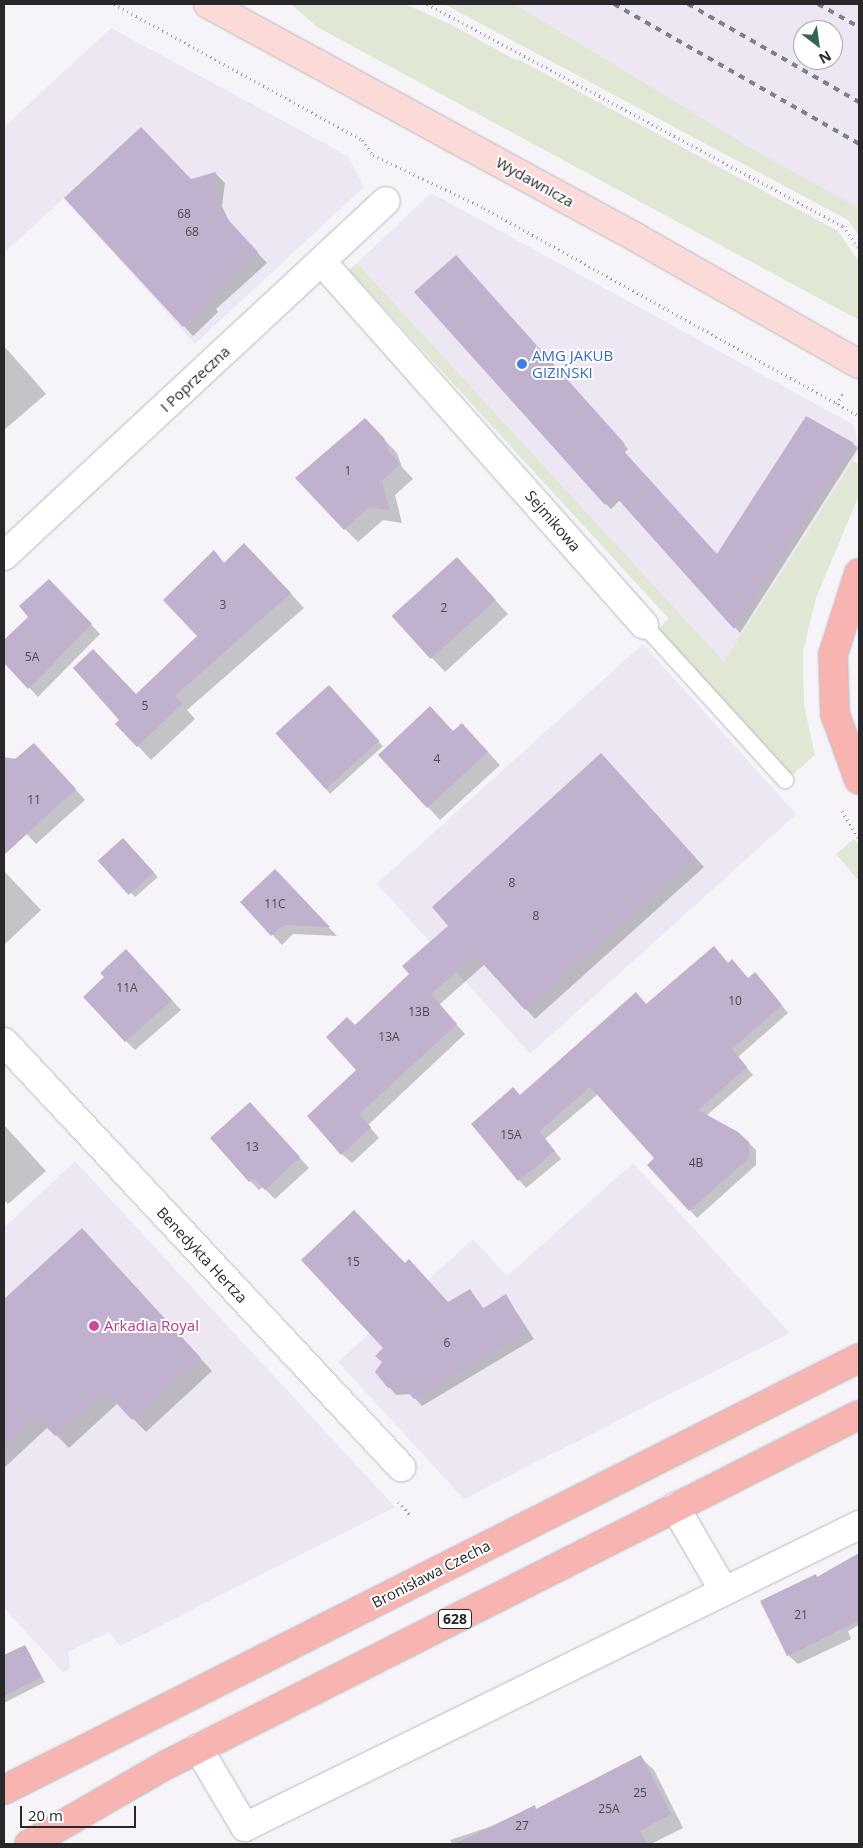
<!DOCTYPE html>
<html>
<head>
<meta charset="utf-8">
<style>
	body { margin:0 }
	#map { position:relative; width:863px; height:1848px; overflow:hidden; background:#f6f4f9; font-family:"Open Sans",sans-serif }
	div>[style] { position:absolute }
	.built>* { inset:0; background:#ece7f2; transform-origin:0 0 }
	.green>* { inset:0; background:#e0e7d5 }
	.shadow>* { inset:0; background:#0003; transform-origin:0 0 }
	.building>* { inset:0; background:#c0b1ce; transform-origin:0 0 }
	.path>* { height:3px; margin-top:-1.5px; transform-origin:0; background:repeating-linear-gradient(90deg,#98979b 0 1px,transparent 0 5px) }
	.roads { filter:drop-shadow(0 0 1px #b9b7bb) drop-shadow(0 0 1px #b9b7bb) }
	.lane>* { height:16px; margin:-8px; padding:0 8px; transform-origin:8px; border-radius:8px; background:#fff }
	.street>* { height:28px; margin:-14px; padding:0 14px; transform-origin:14px; border-radius:14px; background:#fff }
	.secondary>* { height:28px; margin:-14px; padding:0 14px; transform-origin:14px; border-radius:14px; background:#fbdad7 }
	.primary>* { height:28px; margin:-14px; padding:0 14px; transform-origin:14px; border-radius:14px; background:#f7b4b0 }
	.rail>* { height:4px; margin-top:-2px; transform-origin:0; background:repeating-linear-gradient(90deg,#807f82 0 6px,transparent 0 12px) }
	.dots>* { width:14px; height:14px; translate:-50% -50%; box-sizing:border-box; border:2px solid #fff; border-radius:50% }
	span { translate:-50% -50%; white-space:nowrap; text-align:center; line-height:1.15; -webkit-text-stroke:4px #fff; paint-order:stroke }
	.number-label { font-size:12px; color:#4e4a52 }
	.number-label span { -webkit-text-stroke-width:0 }
	.shield-label span { padding:1px 4px; background:#fff; border:1px solid; border-radius:4px; -webkit-text-stroke-width:0 }
	.shield-label { font-size:14px; color:#282729; font-weight:700 }
	.street-label { font-size:15px; color:#282729 }
	.shop-label { font-size:15px; color:#366cbe }
	.left { translate:0 -50%; text-align:left }
	.hotel-label { font-size:15px; color:#b23c85 }
	.frame { position:absolute; inset:0; border:5px solid #282729; pointer-events:none }
	.north { position:absolute; left:793px; top:20px; width:50px; height:50px; box-sizing:border-box; background:#fff; border:1px solid #a9a9a9; border-radius:50%; rotate:150deg; font-size:14px; font-weight:700; line-height:20px; text-align:center; color:#282729 }
	.north::after { content:''; display:block; margin:auto; width:18px; height:22px; background:#32674d; clip-path:polygon(50% 0,100% 100%,50% 72%,0 100%) }
	.scale { position:absolute; left:20px; top:1806px; width:116px; height:22px; box-sizing:border-box; border:2px solid #282729; border-top:0; padding-left:6px; font-size:15px; line-height:18px; white-space:nowrap; color:#282729; -webkit-text-stroke:4px #fff; paint-order:stroke }
</style>
</head>
<body>
<div id="map">
	<div class="built">
		<i style="clip-path:polygon(evenodd,515px 4px,859px 4px,859px 208px,763px 155px,515px 4px,803px 30px,833px 30px,833px 60px,803px 60px,803px 30px)"></i>
		<i style="clip-path:polygon(111px 28px,348px 156px,364px 187px,195px 344px,64px 198px,4px 253px,4px 127px)"></i>
		<i style="clip-path:polygon(431px 193px,854px 425px,859px 451px,724px 663px,357px 263px)"></i>
		<i style="left:643px;top:644px;width:229px;height:358px;rotate:48deg"></i>
		<i style="clip-path:polygon(75px 1161px,395px 1507px,120px 1646px,109px 1632px,68px 1652px,70px 1669px,63px 1672px,4px 1608px,4px 1228px)"></i>
		<i style="clip-path:polygon(633px 1163px,790px 1333px,464px 1499px,338px 1362px,473px 1239px,507px 1276px)"></i>
	</div>
	<div class="green">
		<i style="clip-path:polygon(291px 4px,405px 4px,454px 26px,517px 61px,518px 59px,838px 231px,859px 262px,859px 320px,317px 27px)"></i>
		<i style="clip-path:polygon(444px 4px,515px 4px,763px 155px,859px 208px,859px 236px,848px 220px)"></i>
		<i style="clip-path:polygon(357px 263px,724px 662px,853px 461px,859px 464px,859px 495px,816px 598px,803px 651px,804px 705px,815px 755px,790px 777px,658px 629px,669px 619px,349px 270px)"></i>
		<i style="clip-path:polygon(854px 839px,859px 845px,859px 881px,836px 854px)"></i>
	</div>
	<div class="shadow">
		<i style="clip-path:polygon(216px 174px,225px 183px,222px 206px,230px 223px,267px 263px,216px 309px,218px 312px,193px 336px,65px 198px,191px 180px)"></i>
		<i style="clip-path:polygon(460px 262px,628px 449px,624px 453px,717px 556px,853px 444px,858px 448px,740px 633px,620px 500px,611px 509px,606px 504px,416px 292px)"></i>
		<i style="clip-path:polygon(4px 346px,46px 394px,4px 430px)"></i>
		<i style="clip-path:polygon(378px 433px,397px 453px,402px 467px,413px 479px,395px 495px,402px 523px,383px 520px,358px 542px,345px 529px)"></i>
		<i style="clip-path:polygon(214px 552px,225px 564px,258px 558px,304px 608px,187px 710px,195px 719px,151px 760px,138px 746px,136px 696px,199px 636px)"></i>
		<i style="clip-path:polygon(471px 573px,508px 614px,445px 672px,394px 617px)"></i>
		<i style="clip-path:polygon(58px 590px,100px 634px,38px 697px,4px 661px,4px 641px)"></i>
		<i style="left:334px;top:692px;width:73px;height:71px;rotate:48deg"></i>
		<i style="clip-path:polygon(453px 732px,474px 737px,500px 765px,440px 820px,380px 755px)"></i>
		<i style="clip-path:polygon(44px 754px,85px 800px,36px 844px,4px 809px,4px 766px,10px 759px)"></i>
		<i style="clip-path:polygon(611px 765px,704px 867px,535px 1019px,485px 964px,439px 1005px,465px 1034px,368px 1125px,379px 1138px,352px 1163px,342px 1154px,358px 1070px,355px 1026px,411px 975px,450px 926px)"></i>
		<i style="clip-path:polygon(128px 844px,158px 877px,135px 897px,100px 861px)"></i>
		<i style="clip-path:polygon(4px 871px,41px 910px,4px 945px)"></i>
		<i style="clip-path:polygon(285px 880px,337px 936px,293px 934px,282px 945px,242px 902px)"></i>
		<i style="clip-path:polygon(135px 960px,181px 1010px,135px 1050px,126px 1041px,105px 977px)"></i>
		<i style="clip-path:polygon(729px 964px,749px 979px,762px 981px,788px 1013px,738px 1057px,753px 1075px,706px 1116px,749px 1143px,756px 1150px,756px 1165px,697px 1218px,649px 1165px,656px 1158px,598px 1094px,545px 1139px,561px 1159px,526px 1188px,472px 1124px,521px 1096px,647px 1005px)"></i>
		<i style="clip-path:polygon(259px 1113px,309px 1168px,275px 1199px,263px 1187px,259px 1190px,250px 1181px)"></i>
		<i style="clip-path:polygon(4px 1125px,46px 1171px,8px 1204px,4px 1200px)"></i>
		<i style="clip-path:polygon(82px 1230px,212px 1371px,146px 1432px,118px 1403px,69px 1448px,48px 1427px,4px 1468px,4px 1301px)"></i>
		<i style="clip-path:polygon(405px 1264px,448px 1303px,470px 1290px,484px 1309px,506px 1296px,534px 1339px,422px 1406px,411px 1394px,396px 1395px,389px 1387px,384px 1363px)"></i>
		<i style="clip-path:polygon(859px 1555px,859px 1625px,848px 1631px,851px 1639px,798px 1664px,788px 1655px,818px 1578px)"></i>
		<i style="clip-path:polygon(24px 1647px,45px 1682px,4px 1703px,4px 1657px)"></i>
		<i style="clip-path:polygon(640px 1757px,654px 1770px,683px 1828px,651px 1844px,452px 1844px,450px 1840px,501px 1823px,534px 1807px,537px 1810px)"></i>
	</div>
	<div class="building">
		<i style="clip-path:polygon(141px 127px,191px 179px,216px 172px,213px 196px,221px 212px,258px 252px,207px 299px,210px 302px,183px 327px,64px 198px)"></i>
		<i style="clip-path:polygon(456px 255px,625px 444px,621px 448px,717px 554px,806px 416px,854px 443px,734px 629px,615px 496px,605px 505px,414px 292px)"></i>
		<i style="clip-path:polygon(365px 418px,384px 438px,389px 452px,400px 464px,382px 481px,389px 510px,369px 507px,344px 530px,295px 478px)"></i>
		<i style="clip-path:polygon(244px 543px,291px 593px,175px 696px,182px 704px,137px 747px,115px 724px,119px 720px,73px 668px,93px 649px,136px 694px,197px 636px,163px 600px,214px 550px,224px 563px)"></i>
		<i style="left:457px;top:557px;width:58px;height:88px;rotate:48deg"></i>
		<i style="clip-path:polygon(49px 579px,92px 624px,28px 689px,4px 663px,4px 640px,28px 617px,19px 606px)"></i>
		<i style="left:329px;top:685px;width:75px;height:72px;rotate:48deg"></i>
		<i style="clip-path:polygon(430px 706px,453px 731px,462px 723px,488px 752px,427px 808px,378px 755px)"></i>
		<i style="clip-path:polygon(34px 743px,76px 789px,4px 855px,4px 757px,15px 759px)"></i>
		<i style="clip-path:polygon(601px 753px,695px 857px,525px 1010px,475px 955px,431px 994px,457px 1024px,359px 1114px,371px 1127px,341px 1155px,307px 1116px,356px 1070px,326px 1037px,347px 1017px,355px 1025px,409px 974px,402px 966px,448px 926px,432px 907px)"></i>
		<i style="left:123px;top:838px;width:46px;height:34px;rotate:48deg"></i>
		<i style="clip-path:polygon(275px 869px,330px 927px,284px 925px,271px 936px,240px 902px)"></i>
		<i style="clip-path:polygon(714px 946px,728px 963px,732px 959px,748px 978px,755px 972px,782px 1005px,732px 1049px,747px 1067px,698px 1110px,738px 1132px,749px 1142px,749px 1158px,689px 1211px,647px 1165px,654px 1158px,590px 1087px,539px 1131px,555px 1151px,518px 1181px,471px 1124px,513px 1087px,520px 1095px,636px 992px,646px 1004px)"></i>
		<i style="clip-path:polygon(126px 949px,172px 1000px,125px 1042px,83px 997px,104px 977px,100px 973px)"></i>
		<i style="clip-path:polygon(250px 1102px,300px 1157px,265px 1190px,253px 1178px,249px 1182px,210px 1138px)"></i>
		<i style="clip-path:polygon(354px 1210px,405px 1263px,409px 1259px,448px 1302px,470px 1289px,482px 1309px,506px 1294px,527px 1331px,414px 1399px,403px 1387px,388px 1388px,375px 1372px,382px 1362px,375px 1356px,383px 1348px,301px 1260px)"></i>
		<i style="clip-path:polygon(82px 1228px,201px 1358px,132px 1420px,105px 1391px,55px 1436px,35px 1415px,4px 1444px,4px 1299px)"></i>
		<i style="clip-path:polygon(859px 1553px,859px 1621px,787px 1656px,760px 1601px,816px 1574px,817px 1577px)"></i>
		<i style="clip-path:polygon(25px 1645px,42px 1677px,4px 1696px,4px 1655px)"></i>
		<i style="clip-path:polygon(641px 1755px,671px 1814px,640px 1831px,647px 1844px,455px 1844px,535px 1805px,536px 1809px)"></i>
	</div>
	<div class="path">
		<i style="left:114px;top:4px;width:283px;rotate:28.7deg"></i>
		<i style="left:362px;top:140px;width:19px;rotate:54deg"></i>
		<i style="left:373px;top:155px;width:123px;rotate:25.5deg"></i>
		<i style="left:484px;top:208px;width:429px;rotate:29deg"></i>
		<i style="left:427px;top:4px;width:472px;rotate:28.1deg"></i>
		<i style="left:843px;top:226px;width:28px;rotate:55deg"></i>
		<i style="left:837px;top:404px;width:13px;rotate:-61deg"></i>
		<i style="left:842px;top:811px;width:31px;rotate:59deg"></i>
		<i style="left:398px;top:1502px;width:19px;rotate:47deg"></i>
	</div>
	<div class="roads">
		<div class="lane">
			<i style="left:644px;top:625px;width:210px;rotate:47.7deg"></i>
		</div>
		<div class="street">
			<i style="left:322px;top:262px;width:485px;rotate:48.4deg"></i>
			<i style="left:4px;top:556px;width:521px;rotate:-42.9deg"></i>
			<i style="left:4px;top:1042px;width:582px;rotate:46.95deg"></i>
			<i style="left:675px;top:1507px;width:97px;rotate:59.7deg"></i>
			<i style="left:198px;top:1748px;width:92px;rotate:59.3deg"></i>
			<i style="left:245px;top:1827px;width:684px;rotate:-26.19deg"></i>
		</div>
		<div class="secondary">
			<i style="left:208px;top:4px;width:489px;rotate:28.6deg"></i>
			<i style="left:637px;top:238px;width:255px;rotate:29.6deg"></i>
		</div>
		<div class="primary">
			<i style="left:859px;top:573px;width:86px;rotate:107.6deg"></i>
			<i style="left:833px;top:655px;width:59px;rotate:88.1deg"></i>
			<i style="left:835px;top:714px;width:70px;rotate:70deg"></i>
			<i style="left:4px;top:1790px;width:958px;rotate:-26.81deg"></i>
			<i style="left:29px;top:1844px;width:158px;rotate:-30deg"></i>
			<i style="left:166px;top:1765px;width:776px;rotate:-26.8deg"></i>
		</div>
	</div>
	<div class="rail">
		<i style="left:614px;top:4px;width:282px;rotate:29.7deg"></i>
		<i style="left:688px;top:4px;width:197px;rotate:29.8deg"></i>
		<i style="left:818px;top:4px;width:47px;rotate:29.3deg"></i>
	</div>
	<div class="dots">
		<i style="left:522px;top:364px;background:#3f7fe0"></i>
		<i style="left:94px;top:1326px;background:#d1479c"></i>
	</div>
	<div class="number-label">
		<span style="left:184px;top:214px">68</span>
		<span style="left:192px;top:232px">68</span>
		<span style="left:348px;top:471px">1</span>
		<span style="left:223px;top:605px">3</span>
		<span style="left:444px;top:608px">2</span>
		<span style="left:32px;top:657px">5A</span>
		<span style="left:145px;top:706px">5</span>
		<span style="left:437px;top:759px">4</span>
		<span style="left:34px;top:800px">11</span>
		<span style="left:512px;top:883px">8</span>
		<span style="left:275px;top:904px">11C</span>
		<span style="left:536px;top:916px">8</span>
		<span style="left:127px;top:988px">11A</span>
		<span style="left:735px;top:1001px">10</span>
		<span style="left:419px;top:1012px">13B</span>
		<span style="left:389px;top:1037px">13A</span>
		<span style="left:511px;top:1135px">15A</span>
		<span style="left:252px;top:1147px">13</span>
		<span style="left:696px;top:1163px">4B</span>
		<span style="left:353px;top:1262px">15</span>
		<span style="left:447px;top:1343px">6</span>
		<span style="left:801px;top:1615px">21</span>
		<span style="left:640px;top:1793px">25</span>
		<span style="left:609px;top:1809px">25A</span>
		<span style="left:522px;top:1826px">27</span>
	</div>
	<div class="shield-label">
		<span style="left:455px;top:1619px">628</span>
	</div>
	<div class="street-label">
		<span style="left:535px;top:182px;rotate:29deg">Wydawnicza</span>
		<span style="left:195px;top:379px;rotate:-43deg">I Poprzeczna</span>
		<span style="left:553px;top:521px;rotate:49deg">Sejmikowa</span>
		<span style="left:202px;top:1255px;rotate:47deg">Benedykta Hertza</span>
		<span style="left:431px;top:1574px;rotate:-27deg">Bronisława Czecha</span>
	</div>
	<div class="shop-label">
		<span class="left" style="left:532px;top:364px">AMG JAKUB<br>GIZIŃSKI</span>
	</div>
	<div class="hotel-label">
		<span class="left" style="left:104px;top:1326px">Arkadia Royal</span>
	</div>
	<div class="frame"></div>
	<div class="north">N</div>
	<div class="scale">20 m</div>
</div>
</body>
</html>
